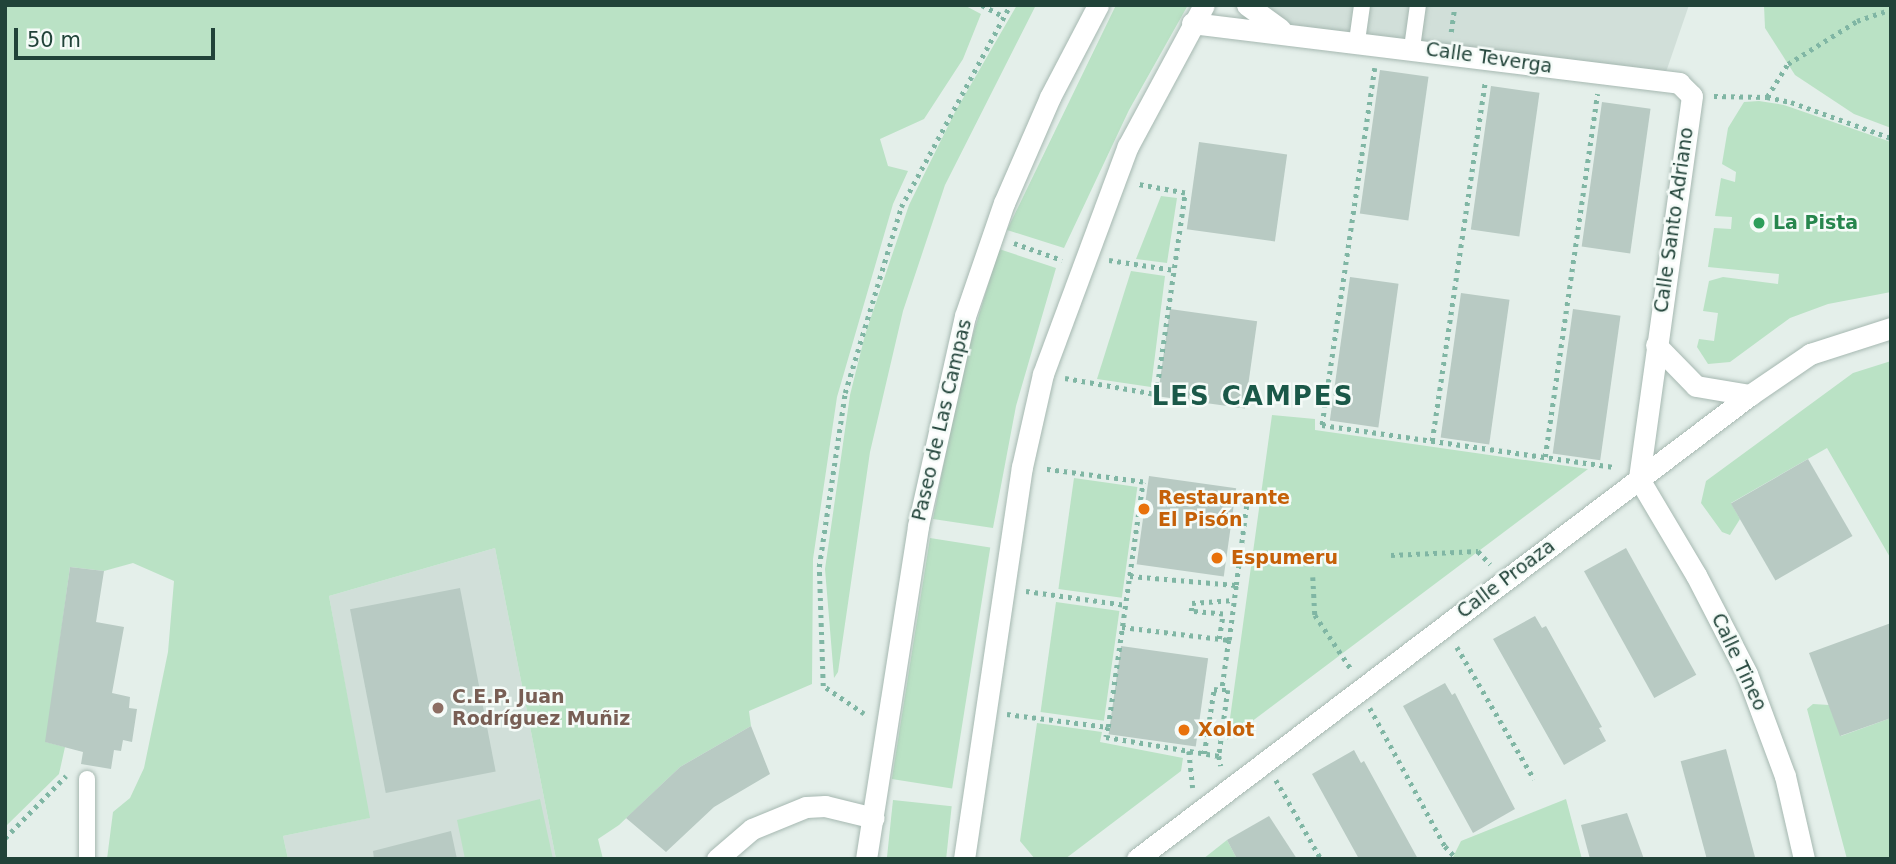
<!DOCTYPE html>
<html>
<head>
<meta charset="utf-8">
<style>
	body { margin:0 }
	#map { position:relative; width:1896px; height:864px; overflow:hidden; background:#e4efea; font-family:"DejaVu Sans",sans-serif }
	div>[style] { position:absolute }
	.built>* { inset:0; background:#d1dfd9 }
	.green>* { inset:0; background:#bae2c5; transform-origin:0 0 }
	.building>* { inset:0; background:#b8cac3; transform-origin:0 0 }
	.path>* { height:4.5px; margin-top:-2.25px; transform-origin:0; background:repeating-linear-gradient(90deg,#80b6a4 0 3.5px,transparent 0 8.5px) }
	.roads { filter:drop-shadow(0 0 2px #a6b8b1) drop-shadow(0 0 2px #a6b8b1) }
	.lane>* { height:16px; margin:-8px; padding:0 8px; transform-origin:8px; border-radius:8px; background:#fff }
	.street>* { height:21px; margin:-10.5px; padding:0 10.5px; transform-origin:10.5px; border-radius:10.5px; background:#fff }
	.dots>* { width:19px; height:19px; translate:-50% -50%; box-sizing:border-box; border:4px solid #f5fbf8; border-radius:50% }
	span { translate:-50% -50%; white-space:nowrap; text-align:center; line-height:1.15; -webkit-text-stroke:5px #f5fbf8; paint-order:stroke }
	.street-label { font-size:19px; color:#214339 }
	.leisure-label { font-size:19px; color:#27864d; font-weight:700 }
	.left { translate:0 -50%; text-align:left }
	.food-label { font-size:19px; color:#c56008; font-weight:700 }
	.education-label { font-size:19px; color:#785e54; font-weight:700 }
	.district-label { font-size:26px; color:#1a5848; font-weight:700; letter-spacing:2px }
	.frame { position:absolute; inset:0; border:7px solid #214339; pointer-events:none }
	.scale { position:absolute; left:14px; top:28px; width:201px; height:32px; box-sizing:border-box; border:4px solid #214339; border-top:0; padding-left:9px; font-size:21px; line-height:24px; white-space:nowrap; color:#214339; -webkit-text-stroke:5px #f5fbf8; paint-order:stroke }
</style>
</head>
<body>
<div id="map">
	<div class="built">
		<i style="clip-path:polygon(1254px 5px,1689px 5px,1665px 75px,1282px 31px)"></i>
		<i style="clip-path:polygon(495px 548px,556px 859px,288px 859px,283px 836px,369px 818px,329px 596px)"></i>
	</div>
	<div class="green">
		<i style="clip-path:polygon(5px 5px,964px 5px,981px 14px,963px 59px,924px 119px,880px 139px,888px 166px,908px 171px,893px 204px,837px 397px,813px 559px,812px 684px,749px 711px,751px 726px,680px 767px,619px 825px,598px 839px,603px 859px,556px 859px,495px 548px,329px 596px,370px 818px,283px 836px,288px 859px,107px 859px,113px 812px,130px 798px,144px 768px,168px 652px,174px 581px,133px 563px,104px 571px,70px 567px,46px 742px,65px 747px,59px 774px,5px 827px)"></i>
		<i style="clip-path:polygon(1017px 5px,1036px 5px,945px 185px,903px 311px,870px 452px,838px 672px,834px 678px,825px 569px,850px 395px,865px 335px,909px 205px,955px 112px)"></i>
		<i style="clip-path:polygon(1116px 5px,1188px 5px,1129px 110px,1064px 248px,1007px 230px)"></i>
		<i style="clip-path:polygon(1764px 5px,1891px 5px,1891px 128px,1854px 114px,1795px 75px,1765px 28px)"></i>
		<i style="clip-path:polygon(1759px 101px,1784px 105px,1891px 142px,1891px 292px,1828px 304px,1790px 318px,1730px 362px,1708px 364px,1697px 347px,1699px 339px,1714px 341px,1718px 313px,1703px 311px,1709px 281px,1723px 277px,1778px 284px,1779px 274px,1708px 267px,1714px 228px,1731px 229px,1732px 217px,1715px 216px,1721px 178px,1735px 182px,1736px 172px,1722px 164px,1728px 128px,1744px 102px)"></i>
		<i style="clip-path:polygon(1161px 196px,1177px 198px,1167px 263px,1136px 259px)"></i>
		<i style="clip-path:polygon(999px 249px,1056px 268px,1016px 406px,993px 528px,933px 519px,961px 374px)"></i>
		<i style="clip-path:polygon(1131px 271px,1165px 276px,1151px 387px,1097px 379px)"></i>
		<i style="clip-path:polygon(1891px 361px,1891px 559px,1827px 448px,1731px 503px,1740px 519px,1730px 535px,1722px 532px,1701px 503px,1706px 481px,1853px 373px)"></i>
		<i style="clip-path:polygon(1272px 415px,1315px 419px,1315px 430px,1588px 469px,1227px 740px)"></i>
		<i style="left:1074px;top:478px;width:64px;height:112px;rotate:8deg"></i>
		<i style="left:930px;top:538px;width:61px;height:244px;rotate:9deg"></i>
		<i style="left:1056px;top:602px;width:64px;height:111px;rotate:8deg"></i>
		<i style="clip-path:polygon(1813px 704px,1829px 705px,1841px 736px,1891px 718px,1891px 859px,1847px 859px,1807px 709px)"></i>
		<i style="clip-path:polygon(1037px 723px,1102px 732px,1100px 742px,1183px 758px,1181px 771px,1065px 859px,1035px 859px,1020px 841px)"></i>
		<i style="clip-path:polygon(540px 799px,553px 859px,465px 859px,457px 820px)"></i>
		<i style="clip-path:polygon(1566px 799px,1582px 859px,1452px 859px,1461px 841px)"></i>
		<i style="left:893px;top:800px;width:59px;height:59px;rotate:6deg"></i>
		<i style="clip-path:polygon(1227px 840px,1237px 859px,1203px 859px)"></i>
	</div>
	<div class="building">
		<i style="left:1380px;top:70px;width:49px;height:145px;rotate:8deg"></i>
		<i style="left:1491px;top:86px;width:49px;height:145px;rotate:8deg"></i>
		<i style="left:1602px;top:102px;width:49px;height:146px;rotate:8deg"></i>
		<i style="left:1199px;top:142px;width:89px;height:88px;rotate:8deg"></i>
		<i style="left:1350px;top:277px;width:49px;height:145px;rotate:8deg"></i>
		<i style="left:1461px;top:293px;width:49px;height:146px;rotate:8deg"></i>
		<i style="left:1170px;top:309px;width:88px;height:88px;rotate:8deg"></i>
		<i style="left:1573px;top:309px;width:48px;height:146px;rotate:8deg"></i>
		<i style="left:1808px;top:459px;width:89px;height:89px;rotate:60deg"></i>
		<i style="left:1149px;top:476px;width:88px;height:89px;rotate:8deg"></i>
		<i style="left:1626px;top:548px;width:145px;height:48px;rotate:61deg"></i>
		<i style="clip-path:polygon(70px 567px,104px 571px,96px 622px,124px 627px,112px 693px,130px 697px,129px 708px,137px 709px,132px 742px,123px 740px,121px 751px,114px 750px,111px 769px,81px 764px,83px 752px,45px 742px)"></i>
		<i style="left:460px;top:588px;width:187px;height:112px;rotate:79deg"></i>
		<i style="clip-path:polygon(1535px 616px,1542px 628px,1546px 626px,1602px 727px,1599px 728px,1606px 741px,1564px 765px,1493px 639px)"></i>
		<i style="clip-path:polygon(1891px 623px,1891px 718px,1840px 736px,1809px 653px)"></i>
		<i style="left:1121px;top:646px;width:88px;height:89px;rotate:8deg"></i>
		<i style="clip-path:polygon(1445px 683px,1452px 695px,1455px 693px,1515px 809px,1473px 833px,1403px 706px)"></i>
		<i style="clip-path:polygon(751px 726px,770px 774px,714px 807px,666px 852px,626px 818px,680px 767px)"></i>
		<i style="left:1726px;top:749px;width:114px;height:47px;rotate:75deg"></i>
		<i style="clip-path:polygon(1354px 750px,1361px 763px,1364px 761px,1418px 859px,1359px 859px,1312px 774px)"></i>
		<i style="clip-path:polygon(1627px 813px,1644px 859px,1590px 859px,1581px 825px)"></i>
		<i style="clip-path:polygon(1269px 816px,1297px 859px,1237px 859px,1227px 840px)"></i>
		<i style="clip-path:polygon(451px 831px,457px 859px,374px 859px,373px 851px)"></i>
	</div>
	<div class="path">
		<i style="left:982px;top:5px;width:24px;rotate:28deg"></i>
		<i style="left:1451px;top:32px;width:27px;rotate:-82deg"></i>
		<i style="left:1375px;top:68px;width:361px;rotate:98.4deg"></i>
		<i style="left:1322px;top:425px;width:295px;rotate:8.2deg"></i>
		<i style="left:1714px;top:96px;width:53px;rotate:1.1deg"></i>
		<i style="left:1767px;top:97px;width:25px;rotate:12deg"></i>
		<i style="left:1791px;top:102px;width:106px;rotate:19.8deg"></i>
		<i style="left:1767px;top:97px;width:39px;rotate:-58deg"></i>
		<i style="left:1788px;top:64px;width:81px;rotate:-31.9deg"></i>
		<i style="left:1857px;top:21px;width:36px;rotate:-19deg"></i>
		<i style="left:1014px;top:243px;width:51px;rotate:19.5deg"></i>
		<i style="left:1109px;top:260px;width:66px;rotate:8.7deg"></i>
		<i style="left:1065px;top:378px;width:92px;rotate:10deg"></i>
		<i style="left:1156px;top:394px;width:203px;rotate:-81.8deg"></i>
		<i style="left:1185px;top:193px;width:50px;rotate:-169.6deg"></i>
		<i style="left:1432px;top:441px;width:363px;rotate:-81.6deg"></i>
		<i style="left:1545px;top:457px;width:367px;rotate:-81.8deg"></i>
		<i style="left:1391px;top:555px;width:87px;rotate:-2.6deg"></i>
		<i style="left:1478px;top:551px;width:18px;rotate:47deg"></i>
		<i style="left:1130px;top:576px;width:106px;rotate:4.9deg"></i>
		<i style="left:1236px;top:585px;width:85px;rotate:-82.5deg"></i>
		<i style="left:1313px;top:577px;width:38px;rotate:87deg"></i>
		<i style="left:1315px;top:615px;width:65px;rotate:56.3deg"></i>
		<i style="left:1026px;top:591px;width:101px;rotate:8deg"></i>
		<i style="left:1122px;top:627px;width:108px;rotate:6.9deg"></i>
		<i style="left:1229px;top:640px;width:50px;rotate:98deg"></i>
		<i style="left:1219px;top:639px;width:25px;rotate:-81deg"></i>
		<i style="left:1223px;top:614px;width:32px;rotate:-175deg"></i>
		<i style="left:1191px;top:611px;width:8px;rotate:-83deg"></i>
		<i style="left:1192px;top:603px;width:42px;rotate:-4.1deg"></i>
		<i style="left:1229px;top:640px;width:55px;rotate:-82.7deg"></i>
		<i style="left:1457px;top:647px;width:153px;rotate:59.7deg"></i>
		<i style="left:1370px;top:708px;width:157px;rotate:61.5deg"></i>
		<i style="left:1445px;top:846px;width:18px;rotate:47deg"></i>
		<i style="left:864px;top:714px;width:50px;rotate:-145.7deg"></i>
		<i style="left:823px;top:686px;width:119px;rotate:-91.9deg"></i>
		<i style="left:819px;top:567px;width:176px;rotate:-81.5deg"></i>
		<i style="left:845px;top:393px;width:194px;rotate:-73.2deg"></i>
		<i style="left:901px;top:207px;width:230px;rotate:-61.6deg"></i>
		<i style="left:1007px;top:714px;width:102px;rotate:7.3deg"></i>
		<i style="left:1108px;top:727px;width:247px;rotate:-81.9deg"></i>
		<i style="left:1143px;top:482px;width:100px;rotate:-172.5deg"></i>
		<i style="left:1108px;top:727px;width:10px;rotate:101deg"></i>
		<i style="left:1106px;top:737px;width:115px;rotate:9.5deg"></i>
		<i style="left:1219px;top:756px;width:10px;rotate:79deg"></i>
		<i style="left:1189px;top:751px;width:37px;rotate:84deg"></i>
		<i style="left:1204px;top:754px;width:66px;rotate:-81.3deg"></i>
		<i style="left:1214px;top:689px;width:8px;rotate:7deg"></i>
		<i style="left:1222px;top:690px;width:6px"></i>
		<i style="left:1228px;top:690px;width:67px;rotate:97.8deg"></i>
		<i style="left:1276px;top:780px;width:91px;rotate:60.3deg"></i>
		<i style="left:5px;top:838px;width:87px;rotate:-45.5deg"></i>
	</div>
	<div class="roads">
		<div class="lane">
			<i style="left:1357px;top:41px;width:36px;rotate:-82deg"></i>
			<i style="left:1412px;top:48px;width:43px;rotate:-82.1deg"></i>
			<i style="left:87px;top:779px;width:80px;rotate:90deg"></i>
		</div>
		<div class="street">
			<i style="left:1247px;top:5px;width:41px;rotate:36deg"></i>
			<i style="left:1192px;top:23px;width:491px;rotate:7deg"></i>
			<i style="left:1679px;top:83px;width:18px;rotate:45deg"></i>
			<i style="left:1692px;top:96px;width:387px;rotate:97.9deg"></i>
			<i style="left:1656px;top:345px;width:57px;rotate:45.7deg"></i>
			<i style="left:1696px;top:386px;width:55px;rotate:9.5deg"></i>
			<i style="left:1639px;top:479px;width:112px;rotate:59.3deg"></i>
			<i style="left:1696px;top:575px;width:111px;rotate:62.7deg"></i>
			<i style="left:1747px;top:674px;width:109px;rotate:69.6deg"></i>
			<i style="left:1785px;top:776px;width:85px;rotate:77.1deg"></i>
			<i style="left:717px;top:859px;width:46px;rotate:-40.6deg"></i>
			<i style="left:752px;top:829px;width:58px;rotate:-22.2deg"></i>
			<i style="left:806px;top:807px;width:19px;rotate:-3deg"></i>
			<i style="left:825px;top:806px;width:50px;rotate:13.8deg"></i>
			<i style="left:866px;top:859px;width:337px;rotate:-81.1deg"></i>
			<i style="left:918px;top:526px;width:215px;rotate:-77.4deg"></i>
			<i style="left:965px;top:316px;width:120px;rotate:-71deg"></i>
			<i style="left:1004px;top:203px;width:116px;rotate:-66.5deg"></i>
			<i style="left:1050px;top:97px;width:104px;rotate:-62.4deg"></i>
			<i style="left:964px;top:859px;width:396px;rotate:-81.6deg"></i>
			<i style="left:1022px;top:467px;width:95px;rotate:-77.3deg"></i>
			<i style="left:1043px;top:374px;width:243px;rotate:-69.6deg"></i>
			<i style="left:1128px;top:146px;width:160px;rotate:-61.7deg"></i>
			<i style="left:1137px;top:859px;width:769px;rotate:-37.12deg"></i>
			<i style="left:1750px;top:395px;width:73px;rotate:-34.3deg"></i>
			<i style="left:1810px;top:354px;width:85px;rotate:-17.8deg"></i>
		</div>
	</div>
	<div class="dots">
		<i style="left:1759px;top:223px;background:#2e9e5b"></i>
		<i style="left:1144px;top:509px;background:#e8710a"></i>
		<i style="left:1217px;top:558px;background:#e8710a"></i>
		<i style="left:438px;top:708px;background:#8d6e63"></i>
		<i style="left:1184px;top:730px;background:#e8710a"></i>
	</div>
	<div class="street-label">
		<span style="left:1489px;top:58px;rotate:8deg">Calle Teverga</span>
		<span style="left:1674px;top:220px;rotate:-82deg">Calle Santo Adriano</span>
		<span style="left:942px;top:420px;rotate:-77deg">Paseo de Las Campas</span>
		<span style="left:1506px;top:579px;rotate:-37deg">Calle Proaza</span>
		<span style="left:1739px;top:662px;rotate:65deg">Calle Tineo</span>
	</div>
	<div class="leisure-label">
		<span class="left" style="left:1773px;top:223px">La Pista</span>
	</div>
	<div class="food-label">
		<span class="left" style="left:1158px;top:509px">Restaurante<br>El Pisón</span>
		<span class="left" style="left:1231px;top:558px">Espumeru</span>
		<span class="left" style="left:1198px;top:730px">Xolot</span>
	</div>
	<div class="education-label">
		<span class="left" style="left:452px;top:708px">C.E.P. Juan<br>Rodríguez Muñiz</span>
	</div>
	<div class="district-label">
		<span style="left:1253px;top:397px">LES CAMPES</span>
	</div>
	<div class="frame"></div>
	<div class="scale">50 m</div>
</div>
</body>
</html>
